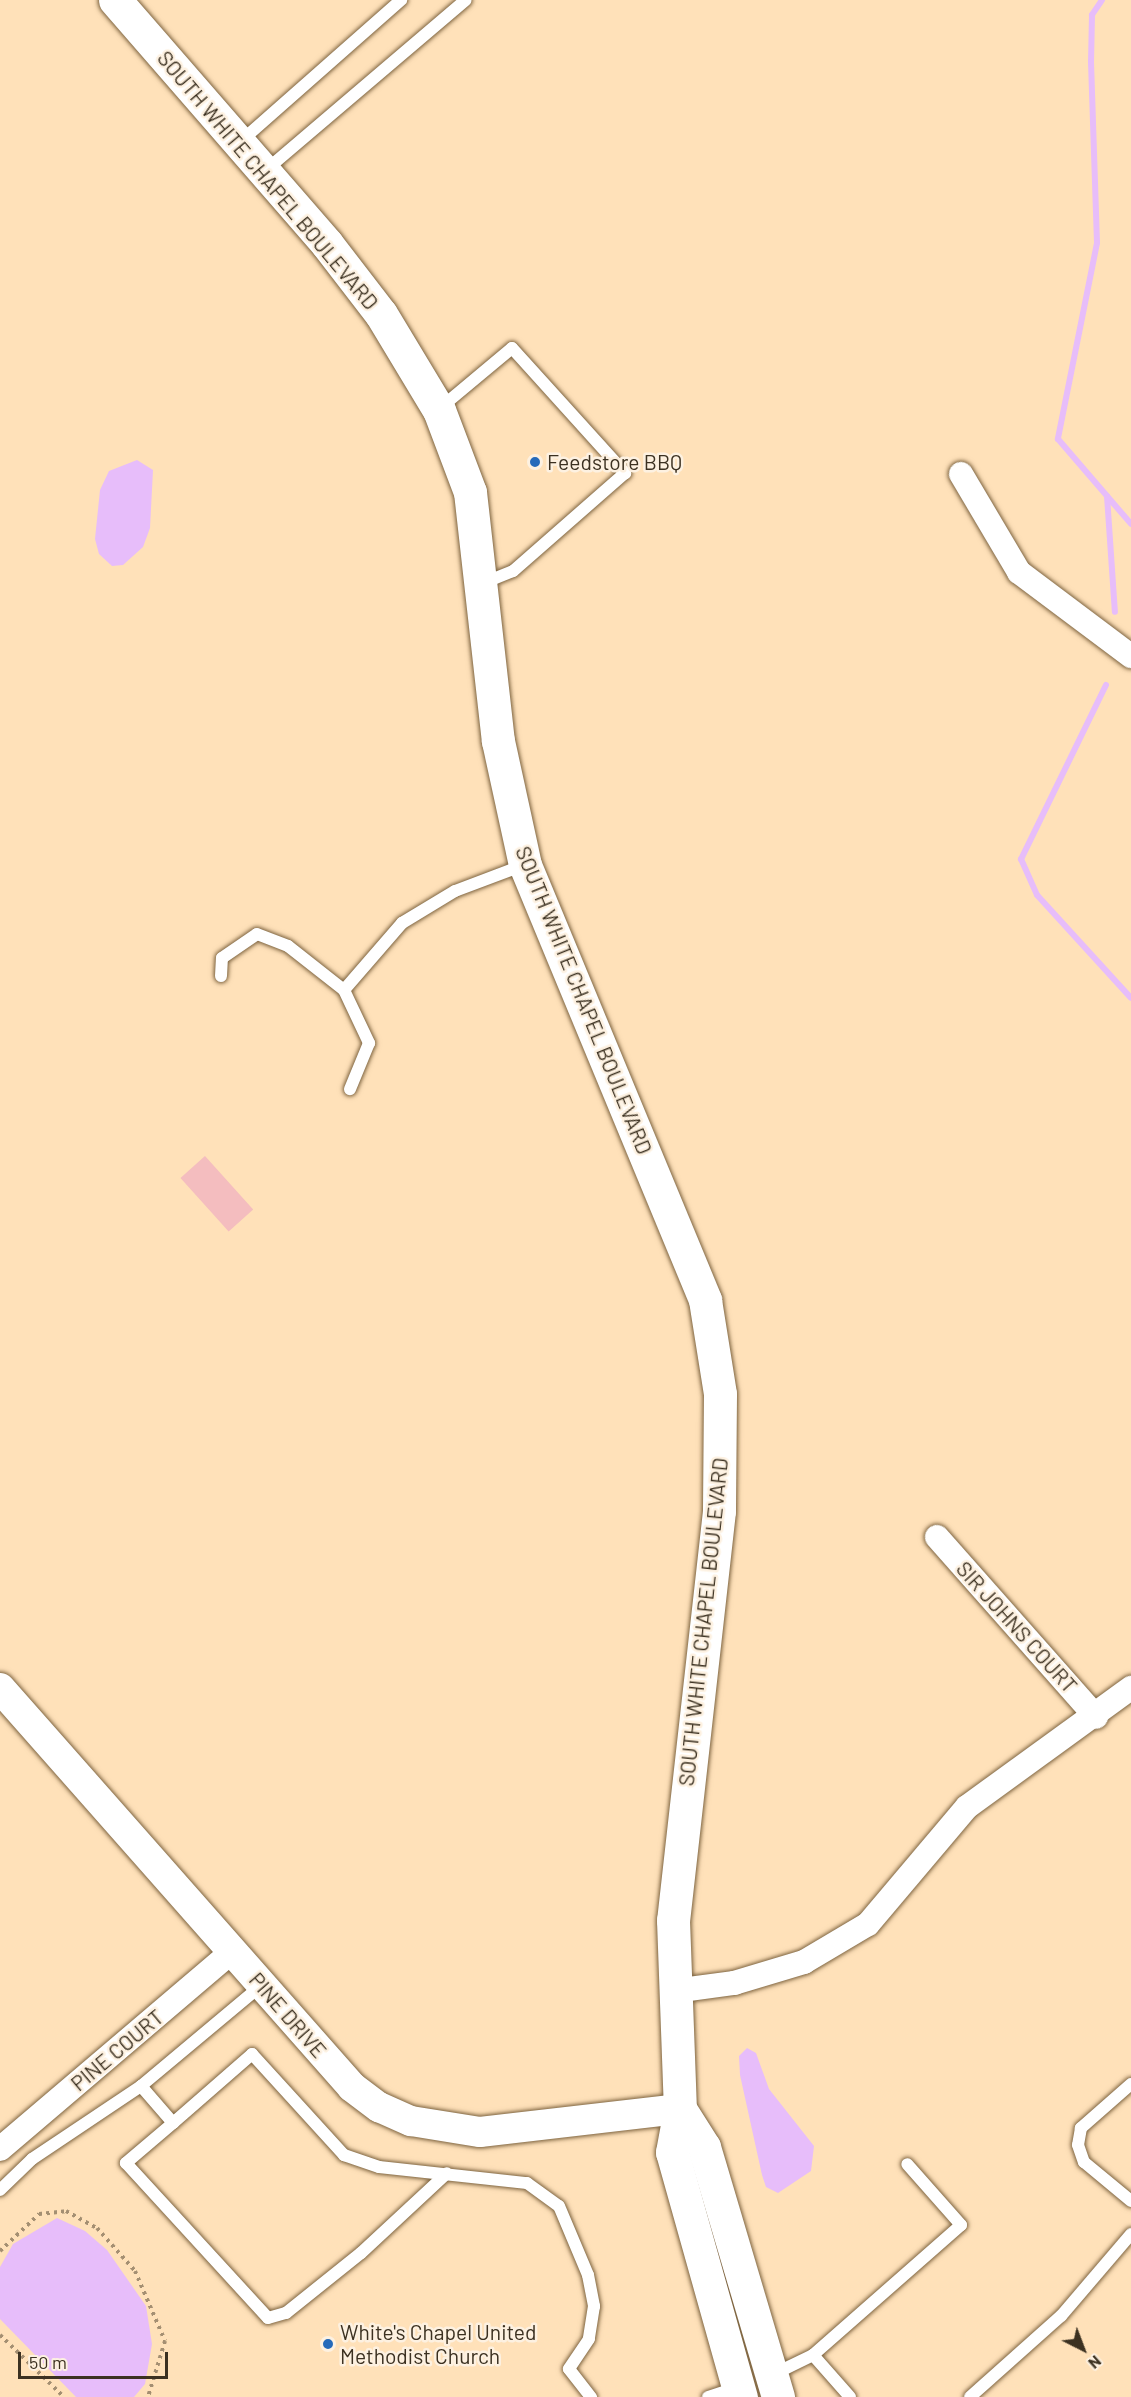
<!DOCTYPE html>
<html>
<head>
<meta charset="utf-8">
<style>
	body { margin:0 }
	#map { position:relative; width:1131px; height:2397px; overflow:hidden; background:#ffe1b9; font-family:Barlow,sans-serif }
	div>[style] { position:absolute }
	.green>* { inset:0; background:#f4bdbf; transform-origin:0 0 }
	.water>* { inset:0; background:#e7bdfa }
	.stream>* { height:6px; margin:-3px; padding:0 3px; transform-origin:3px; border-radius:3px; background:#e7bdfa }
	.path>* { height:4px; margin-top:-2px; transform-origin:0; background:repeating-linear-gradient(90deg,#a48f72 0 3px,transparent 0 7.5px) }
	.roads { filter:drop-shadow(0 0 2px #7e6440) drop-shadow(0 0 2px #7e6440) }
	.service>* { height:12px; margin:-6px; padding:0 6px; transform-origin:6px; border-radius:6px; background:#fff }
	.minor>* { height:24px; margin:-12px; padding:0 12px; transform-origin:12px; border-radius:12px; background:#fff }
	.tertiary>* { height:30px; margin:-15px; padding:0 15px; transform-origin:15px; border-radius:15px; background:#fff }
	.secondary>* { height:33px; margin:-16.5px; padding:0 16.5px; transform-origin:16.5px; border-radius:16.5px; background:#fff }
	.dots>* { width:16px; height:16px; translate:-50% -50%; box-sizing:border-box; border:3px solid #fdf1e1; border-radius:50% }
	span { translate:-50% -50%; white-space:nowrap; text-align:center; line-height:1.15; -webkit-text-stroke:5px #fdf1e1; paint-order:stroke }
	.street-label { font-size:21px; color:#3c3121 }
	.poi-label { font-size:21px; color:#3c3121 }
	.left { translate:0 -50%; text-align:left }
	.north { position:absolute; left:1053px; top:2319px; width:60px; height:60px; -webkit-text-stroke:4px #fdf1e1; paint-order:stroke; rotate:138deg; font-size:16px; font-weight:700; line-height:24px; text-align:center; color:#3c3121 }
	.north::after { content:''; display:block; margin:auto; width:21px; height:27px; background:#3c3121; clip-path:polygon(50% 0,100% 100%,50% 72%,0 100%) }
	.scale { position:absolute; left:18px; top:2352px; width:150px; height:27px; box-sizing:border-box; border:3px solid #3c3121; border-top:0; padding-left:8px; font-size:18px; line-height:21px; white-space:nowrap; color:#3c3121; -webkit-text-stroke:4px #fdf1e1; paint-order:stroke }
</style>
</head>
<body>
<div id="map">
	<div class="green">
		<i style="left:205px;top:1156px;width:72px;height:33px;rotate:48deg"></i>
	</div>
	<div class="water">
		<i style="clip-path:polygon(137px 460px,153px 470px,150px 528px,143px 547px,123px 565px,112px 566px,99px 554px,95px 539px,100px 490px,109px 471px)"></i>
		<i style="clip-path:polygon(747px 2048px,756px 2053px,769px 2089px,814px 2146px,811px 2171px,778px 2193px,766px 2187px,762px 2175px,740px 2075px,739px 2056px)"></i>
		<i style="clip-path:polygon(57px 2218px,85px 2231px,107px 2250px,146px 2306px,152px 2344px,145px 2384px,134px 2397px,76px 2397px,0 2319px,0 2267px,13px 2244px)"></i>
	</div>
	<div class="stream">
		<i style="left:1102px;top:0;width:18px;rotate:124deg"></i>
		<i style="left:1092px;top:15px;width:47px;rotate:91.2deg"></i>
		<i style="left:1091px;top:62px;width:181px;rotate:88.1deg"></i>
		<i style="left:1097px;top:243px;width:200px;rotate:101.3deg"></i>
		<i style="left:1058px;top:439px;width:112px;rotate:49.3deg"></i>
		<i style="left:1107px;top:496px;width:116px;rotate:86.1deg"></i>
		<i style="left:1106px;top:685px;width:194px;rotate:116deg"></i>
		<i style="left:1021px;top:859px;width:39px;rotate:66deg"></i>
		<i style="left:1037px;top:895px;width:139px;rotate:47.6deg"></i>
	</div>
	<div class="path">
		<i style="left:0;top:2251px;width:54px;rotate:-43.5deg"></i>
		<i style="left:39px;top:2214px;width:27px;rotate:-6deg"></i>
		<i style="left:66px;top:2211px;width:35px;rotate:29deg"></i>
		<i style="left:97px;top:2228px;width:57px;rotate:48.5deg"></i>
		<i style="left:135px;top:2271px;width:76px;rotate:66.8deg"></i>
		<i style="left:165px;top:2341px;width:59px;rotate:106.9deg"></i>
		<i style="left:0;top:2335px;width:89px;rotate:44.1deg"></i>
	</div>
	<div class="roads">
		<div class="service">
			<i style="left:240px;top:142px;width:215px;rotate:-41.4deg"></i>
			<i style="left:266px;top:170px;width:262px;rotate:-40.4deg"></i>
			<i style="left:439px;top:409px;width:95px;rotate:-39.9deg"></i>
			<i style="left:512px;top:348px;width:169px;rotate:47.9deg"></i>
			<i style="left:625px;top:473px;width:149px;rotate:138.8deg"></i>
			<i style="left:513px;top:571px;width:32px;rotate:158deg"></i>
			<i style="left:221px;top:976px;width:18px;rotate:-87deg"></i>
			<i style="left:222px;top:958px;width:42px;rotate:-34.4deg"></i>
			<i style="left:257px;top:934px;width:33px;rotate:21deg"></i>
			<i style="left:288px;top:946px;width:71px;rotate:38.2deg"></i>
			<i style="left:344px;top:990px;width:59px;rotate:64.7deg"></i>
			<i style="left:369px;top:1043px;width:50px;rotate:112.4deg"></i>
			<i style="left:344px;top:990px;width:89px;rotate:-49.1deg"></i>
			<i style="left:402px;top:923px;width:62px;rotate:-31.1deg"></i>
			<i style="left:455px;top:891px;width:74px;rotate:-20.6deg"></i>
			<i style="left:1131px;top:2084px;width:67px;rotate:138.7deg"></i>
			<i style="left:1081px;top:2128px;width:17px;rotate:100deg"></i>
			<i style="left:1078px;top:2145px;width:18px;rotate:71deg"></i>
			<i style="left:1084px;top:2162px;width:61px;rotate:39.7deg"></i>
			<i style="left:141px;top:2086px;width:49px;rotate:49.1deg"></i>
			<i style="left:173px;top:2123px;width:105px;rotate:-41.1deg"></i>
			<i style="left:252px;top:2054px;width:137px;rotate:47.7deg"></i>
			<i style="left:344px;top:2155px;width:37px;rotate:19deg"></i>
			<i style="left:379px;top:2167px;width:149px;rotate:6.2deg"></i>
			<i style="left:527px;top:2183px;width:39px;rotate:36deg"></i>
			<i style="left:559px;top:2206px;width:75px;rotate:67.2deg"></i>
			<i style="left:588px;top:2275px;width:32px;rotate:79deg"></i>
			<i style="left:594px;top:2306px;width:33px;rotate:99deg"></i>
			<i style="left:589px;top:2339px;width:36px;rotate:124deg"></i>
			<i style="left:569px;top:2369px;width:36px;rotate:52deg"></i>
			<i style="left:173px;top:2123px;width:62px;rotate:139.6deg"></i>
			<i style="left:126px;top:2163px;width:210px;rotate:47.5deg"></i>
			<i style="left:268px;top:2318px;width:19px;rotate:-16deg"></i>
			<i style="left:286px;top:2313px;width:96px;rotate:-38.7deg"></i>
			<i style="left:361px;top:2253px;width:117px;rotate:-42.9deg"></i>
			<i style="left:0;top:2190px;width:45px;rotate:-44.1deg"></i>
			<i style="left:32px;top:2159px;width:131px;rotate:-33.8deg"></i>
			<i style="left:141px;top:2086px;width:158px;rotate:-39.9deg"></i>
			<i style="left:813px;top:2355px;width:56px;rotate:48.6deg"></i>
			<i style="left:772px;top:2375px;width:46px;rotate:-26deg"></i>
			<i style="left:813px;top:2355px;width:197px;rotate:-41.3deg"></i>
			<i style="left:961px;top:2225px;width:81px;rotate:-131.5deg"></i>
			<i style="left:708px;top:2397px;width:32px;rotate:-18deg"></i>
			<i style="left:970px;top:2397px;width:122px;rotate:-41.7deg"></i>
			<i style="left:1061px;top:2316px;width:108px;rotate:-49.5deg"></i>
		</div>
		<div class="minor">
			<i style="left:961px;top:474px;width:114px;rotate:59.4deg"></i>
			<i style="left:1019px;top:572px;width:140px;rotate:36.9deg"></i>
			<i style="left:937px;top:1537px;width:240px;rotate:48.5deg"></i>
			<i style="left:674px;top:1991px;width:61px;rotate:-7.6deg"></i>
			<i style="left:734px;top:1983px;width:73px;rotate:-16.7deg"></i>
			<i style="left:804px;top:1962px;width:74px;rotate:-30.7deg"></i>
			<i style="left:868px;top:1924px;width:153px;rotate:-49.8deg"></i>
			<i style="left:967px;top:1807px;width:203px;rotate:-36deg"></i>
			<i style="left:0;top:2149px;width:306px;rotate:-40.4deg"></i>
		</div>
		<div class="tertiary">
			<i style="left:0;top:1688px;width:532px;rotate:48.58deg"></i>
			<i style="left:352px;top:2087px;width:34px;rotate:37deg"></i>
			<i style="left:379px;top:2107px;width:35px;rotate:24deg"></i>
			<i style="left:411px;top:2121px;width:70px;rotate:9.1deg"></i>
			<i style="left:480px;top:2132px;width:201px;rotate:-6.6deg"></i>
		</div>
		<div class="secondary">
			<i style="left:115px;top:0;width:323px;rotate:49deg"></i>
			<i style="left:327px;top:244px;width:88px;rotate:52.4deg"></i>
			<i style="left:381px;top:314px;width:112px;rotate:58.9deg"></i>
			<i style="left:439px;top:410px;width:88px;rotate:69.3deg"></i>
			<i style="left:470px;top:492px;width:251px;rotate:83.6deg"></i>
			<i style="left:498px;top:741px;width:127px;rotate:77.7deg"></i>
			<i style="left:525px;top:865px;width:471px;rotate:67.5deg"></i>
			<i style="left:705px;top:1300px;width:95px;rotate:80.9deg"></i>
			<i style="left:720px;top:1394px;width:117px;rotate:90.5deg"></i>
			<i style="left:719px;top:1511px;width:412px;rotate:96.4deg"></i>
			<i style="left:673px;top:1920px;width:189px;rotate:87.9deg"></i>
			<i style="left:680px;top:2109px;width:44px;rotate:100.5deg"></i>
			<i style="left:672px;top:2152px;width:255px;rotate:74.3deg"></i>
			<i style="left:680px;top:2109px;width:45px;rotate:57.7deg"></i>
			<i style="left:704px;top:2147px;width:261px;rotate:73.5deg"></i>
		</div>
	</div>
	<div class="dots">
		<i style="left:535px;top:462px;background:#256aba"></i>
		<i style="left:328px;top:2344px;background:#256aba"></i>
	</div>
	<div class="street-label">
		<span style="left:268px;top:180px;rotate:50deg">SOUTH WHITE CHAPEL BOULEVARD</span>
		<span style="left:584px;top:1000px;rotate:68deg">SOUTH WHITE CHAPEL BOULEVARD</span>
		<span style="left:703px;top:1622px;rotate:-84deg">SOUTH WHITE CHAPEL BOULEVARD</span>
		<span style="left:1017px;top:1627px;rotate:48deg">SIR JOHNS COURT</span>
		<span style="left:288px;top:2015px;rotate:49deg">PINE DRIVE</span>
		<span style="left:117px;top:2050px;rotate:-40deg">PINE COURT</span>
	</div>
	<div class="poi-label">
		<span class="left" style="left:547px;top:462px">Feedstore BBQ</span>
		<span class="left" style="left:340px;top:2344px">White's Chapel United<br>Methodist Church</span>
	</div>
	<div class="north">N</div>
	<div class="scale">50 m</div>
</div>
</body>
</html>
